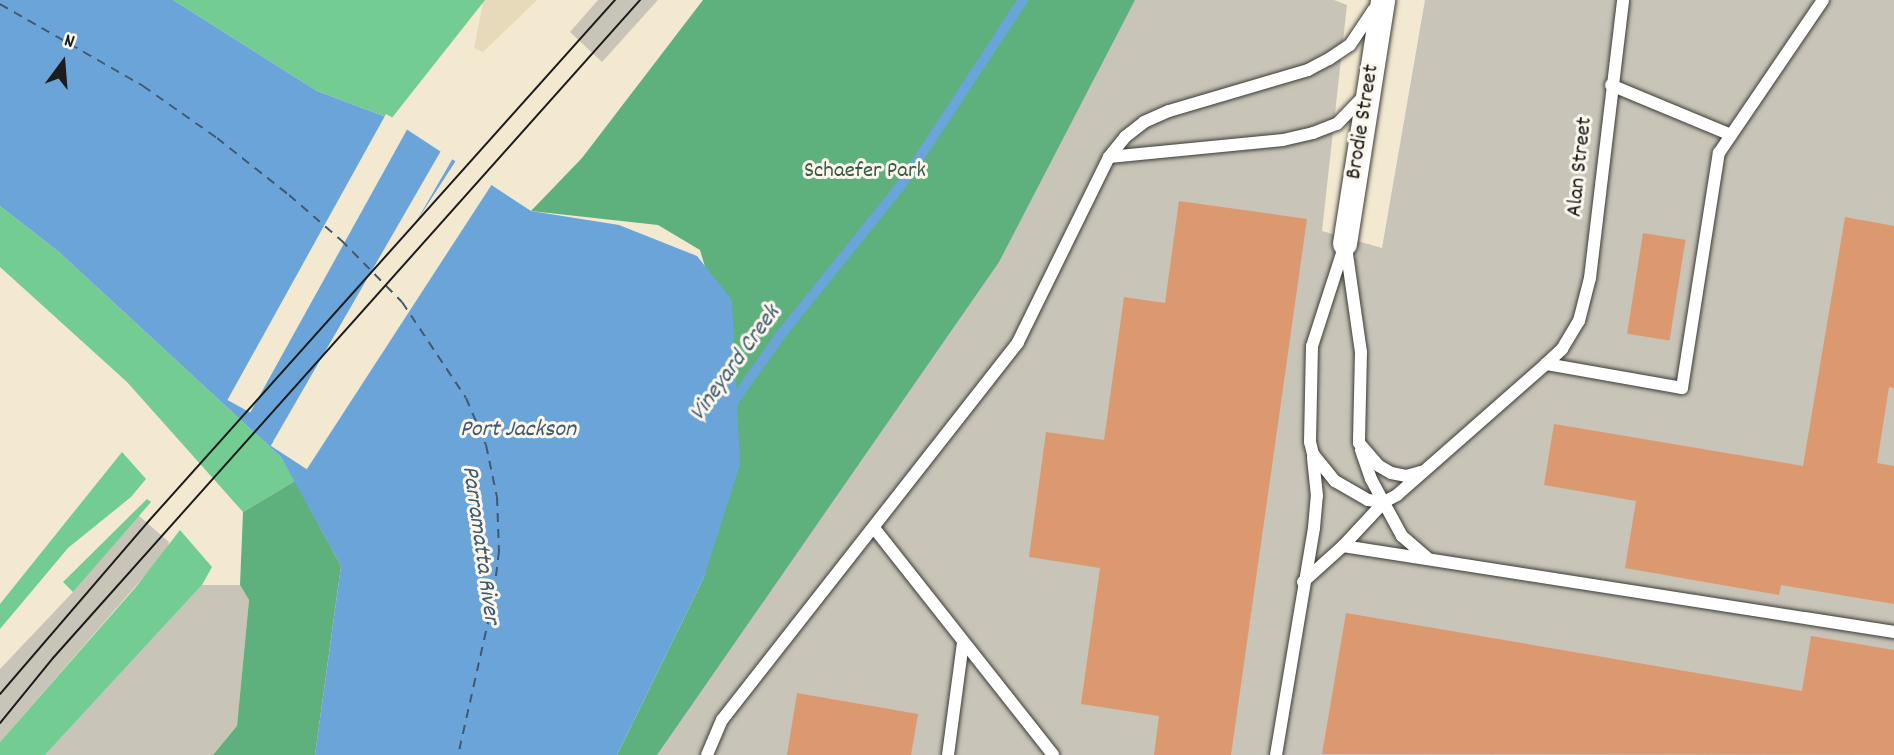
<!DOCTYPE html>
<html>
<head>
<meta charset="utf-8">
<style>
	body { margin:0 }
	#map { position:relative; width:1894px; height:755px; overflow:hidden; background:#f2e9d0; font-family:Dekko,sans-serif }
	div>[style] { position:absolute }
	.built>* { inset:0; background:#e7daba }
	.industrial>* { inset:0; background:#c8c4b8 }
	.green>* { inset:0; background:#73cd93 }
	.forest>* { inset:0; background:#5eb07d }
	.water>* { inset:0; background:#6aa4d9 }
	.pier>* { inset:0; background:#f2e9d0; transform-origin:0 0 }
	.stream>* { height:10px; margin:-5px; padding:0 5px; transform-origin:5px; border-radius:5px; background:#6aa4d9 }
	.ferry>* { height:2px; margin-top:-1px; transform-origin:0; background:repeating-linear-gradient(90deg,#3f5971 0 9px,transparent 0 16px) }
	.building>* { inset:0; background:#dc996f; transform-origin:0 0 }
	.roads { filter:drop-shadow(0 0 2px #3c3b37) drop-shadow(0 0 2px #3c3b37) }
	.lane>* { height:12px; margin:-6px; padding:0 6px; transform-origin:6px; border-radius:6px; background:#fff }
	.street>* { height:24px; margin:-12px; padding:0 12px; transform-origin:12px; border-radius:12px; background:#fff }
	.tram>* { height:2px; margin:-1px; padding:0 1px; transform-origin:1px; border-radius:1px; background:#1c1c1c }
	span { translate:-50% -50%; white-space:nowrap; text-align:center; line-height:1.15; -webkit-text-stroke:6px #fbf7ec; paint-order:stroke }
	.street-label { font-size:23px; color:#1c1c1c }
	.park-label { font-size:23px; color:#3a5a46 }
	.water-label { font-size:24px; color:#3f5971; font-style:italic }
	.north { position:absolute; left:28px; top:28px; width:70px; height:70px; -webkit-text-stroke:5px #fbf7ec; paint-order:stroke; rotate:16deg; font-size:19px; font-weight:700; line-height:28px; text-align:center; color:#1c1c1c }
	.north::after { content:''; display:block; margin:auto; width:24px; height:32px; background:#1c1c1c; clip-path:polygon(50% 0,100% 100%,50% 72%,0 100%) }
</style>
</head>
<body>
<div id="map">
	<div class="built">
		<i style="clip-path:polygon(474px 0,537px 0,483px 52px,474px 48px,483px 4px)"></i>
	</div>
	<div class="industrial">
		<i style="clip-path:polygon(598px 0,658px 0,602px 62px,570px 32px)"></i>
		<i style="clip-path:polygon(1135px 0,1334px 0,1347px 5px,1322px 231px,1382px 248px,1425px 0,1894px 0,1894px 755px,657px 755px)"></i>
		<i style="clip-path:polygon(138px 515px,169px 542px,167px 550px,0 742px,0 669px,73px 592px)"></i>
		<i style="clip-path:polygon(202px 585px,240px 585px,249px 600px,237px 727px,213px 755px,45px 755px)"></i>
	</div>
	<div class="green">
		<i style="clip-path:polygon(173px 0,485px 0,391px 119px,317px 91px)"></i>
		<i style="clip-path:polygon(0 206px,59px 252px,281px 457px,295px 481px,243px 512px,127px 382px,0 267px)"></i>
		<i style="clip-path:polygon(122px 452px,146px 479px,131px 497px,68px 548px,0 629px,0 604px)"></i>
		<i style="clip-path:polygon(147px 499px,151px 502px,73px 592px,63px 582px)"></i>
		<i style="clip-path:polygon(180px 530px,212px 567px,202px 585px,45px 755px,0 755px,0 742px,135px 588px)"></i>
	</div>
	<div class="forest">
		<i style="clip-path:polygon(703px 0,1135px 0,999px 262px,657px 755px,617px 755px,704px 577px,733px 361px,700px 250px,658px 225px,531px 211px,582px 158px)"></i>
		<i style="clip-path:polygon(295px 481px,341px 566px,315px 755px,213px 755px,237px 726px,249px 600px,240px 585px,243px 512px)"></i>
	</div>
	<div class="water">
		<i style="clip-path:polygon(0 0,173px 0,317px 91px,391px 119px,531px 211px,619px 225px,697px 256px,732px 300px,740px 465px,704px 577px,617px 755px,315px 755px,341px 566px,281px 457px,59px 252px,0 206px)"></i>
	</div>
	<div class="pier">
		<i style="left:386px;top:114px;width:26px;height:327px;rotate:29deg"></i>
		<i style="left:442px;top:149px;width:14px;height:338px;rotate:30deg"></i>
		<i style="left:457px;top:159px;width:43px;height:342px;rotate:33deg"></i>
	</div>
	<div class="stream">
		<i style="left:729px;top:408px;width:87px;rotate:-54.8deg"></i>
		<i style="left:779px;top:337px;width:196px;rotate:-51.2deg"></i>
		<i style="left:902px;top:184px;width:220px;rotate:-56.7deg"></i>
	</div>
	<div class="ferry">
		<i style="left:0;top:4px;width:165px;rotate:29.8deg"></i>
		<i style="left:143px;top:86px;width:90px;rotate:35.1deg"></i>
		<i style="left:217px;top:138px;width:92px;rotate:38.4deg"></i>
		<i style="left:289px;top:195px;width:69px;rotate:40.9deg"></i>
		<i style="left:341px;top:240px;width:87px;rotate:45.5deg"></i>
		<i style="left:402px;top:302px;width:115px;rotate:56.3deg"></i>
		<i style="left:466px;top:398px;width:51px;rotate:66.9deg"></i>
		<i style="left:486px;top:445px;width:53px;rotate:78.1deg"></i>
		<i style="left:497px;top:497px;width:54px;rotate:87.9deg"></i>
		<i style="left:499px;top:551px;width:49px;rotate:97deg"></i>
		<i style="left:493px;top:600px;width:159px;rotate:102.7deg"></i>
	</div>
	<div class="building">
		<i style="clip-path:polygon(1179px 201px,1307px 219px,1231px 755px,1154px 755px,1159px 716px,1081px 704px,1100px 568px,1029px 557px,1046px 432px,1104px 440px,1124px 297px,1165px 303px)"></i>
		<i style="clip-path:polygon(1845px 217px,1894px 226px,1894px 388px,1889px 387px,1877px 463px,1894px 466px,1894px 604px,1781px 585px,1779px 595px,1625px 568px,1636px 501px,1544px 485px,1554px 424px,1803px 466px)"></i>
		<i style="left:1643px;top:233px;width:43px;height:102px;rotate:9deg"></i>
		<i style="clip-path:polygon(1346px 613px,1802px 691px,1811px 636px,1894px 650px,1894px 755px,1322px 754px)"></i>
		<i style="clip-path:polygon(797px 693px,918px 714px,911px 755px,787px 755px)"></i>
	</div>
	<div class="roads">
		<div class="lane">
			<i style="left:1611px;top:85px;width:130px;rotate:22.6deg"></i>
			<i style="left:1109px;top:157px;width:175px;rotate:-5.6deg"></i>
			<i style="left:1283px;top:140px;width:31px;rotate:-13deg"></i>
			<i style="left:1313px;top:133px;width:26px;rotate:-21deg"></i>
			<i style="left:1337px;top:124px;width:37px;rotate:-46deg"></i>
			<i style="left:1345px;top:244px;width:107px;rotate:107.9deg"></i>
			<i style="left:1312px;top:346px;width:96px;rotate:91.2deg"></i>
			<i style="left:1310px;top:442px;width:12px;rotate:76deg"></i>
			<i style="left:1313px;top:454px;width:35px;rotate:51deg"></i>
			<i style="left:1335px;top:481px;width:38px;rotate:30deg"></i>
			<i style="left:1368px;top:500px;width:16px;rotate:7deg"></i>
			<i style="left:1384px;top:502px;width:15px;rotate:-28deg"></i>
			<i style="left:1397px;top:495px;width:198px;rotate:-41.3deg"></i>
			<i style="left:1546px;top:364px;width:22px;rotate:-43deg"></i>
			<i style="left:1562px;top:349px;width:33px;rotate:-59deg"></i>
			<i style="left:1579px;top:321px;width:44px;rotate:-75.7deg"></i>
			<i style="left:1590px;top:278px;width:280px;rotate:-83.2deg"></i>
			<i style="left:1346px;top:247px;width:106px;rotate:81.9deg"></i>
			<i style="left:1361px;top:352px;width:91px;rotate:91.3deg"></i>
			<i style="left:1359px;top:443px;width:30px;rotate:49deg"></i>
			<i style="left:1379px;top:466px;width:14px;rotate:30deg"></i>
			<i style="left:1391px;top:473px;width:15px;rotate:11deg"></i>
			<i style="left:1406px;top:476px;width:16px;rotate:-15deg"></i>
			<i style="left:1546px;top:364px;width:138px;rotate:10deg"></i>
			<i style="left:1682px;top:388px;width:238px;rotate:-81.1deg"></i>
			<i style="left:1719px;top:153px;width:185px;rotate:-55.8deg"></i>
			<i style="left:1361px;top:450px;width:31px;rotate:71deg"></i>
			<i style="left:1371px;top:479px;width:65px;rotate:61.5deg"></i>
			<i style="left:1402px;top:536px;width:33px;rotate:41deg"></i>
			<i style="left:874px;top:528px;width:289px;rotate:51.7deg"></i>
			<i style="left:1343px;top:546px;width:60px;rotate:-47deg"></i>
			<i style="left:1303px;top:582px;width:54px;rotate:-42deg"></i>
			<i style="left:1343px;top:546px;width:558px;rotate:8.87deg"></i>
			<i style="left:707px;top:755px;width:38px;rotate:-67deg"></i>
			<i style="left:722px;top:720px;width:480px;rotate:-51.9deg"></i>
			<i style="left:1018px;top:342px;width:206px;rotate:-63.8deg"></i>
			<i style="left:1109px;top:157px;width:26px;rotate:-51deg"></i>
			<i style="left:1125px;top:137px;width:24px;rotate:-38deg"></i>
			<i style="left:1144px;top:122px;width:27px;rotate:-24deg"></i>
			<i style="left:1169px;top:111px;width:145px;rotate:-16.4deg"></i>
			<i style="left:1308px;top:70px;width:24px;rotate:-28deg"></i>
			<i style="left:1329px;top:59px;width:25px;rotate:-34deg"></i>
			<i style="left:1350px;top:45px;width:43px;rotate:-56.3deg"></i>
			<i style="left:948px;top:755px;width:114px;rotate:-82.4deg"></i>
			<i style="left:1276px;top:755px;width:230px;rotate:-80.5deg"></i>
			<i style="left:1314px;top:528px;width:32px;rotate:-85deg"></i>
			<i style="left:1317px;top:496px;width:38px;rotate:-96deg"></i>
		</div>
		<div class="street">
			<i style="left:1345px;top:244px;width:247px;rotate:-81.1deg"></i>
		</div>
	</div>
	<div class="tram">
		<i style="left:0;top:694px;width:225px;rotate:-49.3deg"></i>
		<i style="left:147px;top:523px;width:702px;rotate:-48.18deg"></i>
		<i style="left:0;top:723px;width:84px;rotate:-50.8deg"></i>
		<i style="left:53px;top:658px;width:882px;rotate:-48.26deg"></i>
	</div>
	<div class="street-label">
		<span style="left:1364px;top:122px;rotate:-81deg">Brodie Street</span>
		<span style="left:1581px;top:167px;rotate:-84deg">Alan Street</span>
	</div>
	<div class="park-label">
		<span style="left:865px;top:172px">Schaefer Park</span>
	</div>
	<div class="water-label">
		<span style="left:736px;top:364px;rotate:-54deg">Vineyard Creek</span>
		<span style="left:518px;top:431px">Port Jackson</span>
		<span style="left:479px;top:545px;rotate:82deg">Parramatta River</span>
	</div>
	<div class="north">N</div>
</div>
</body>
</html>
